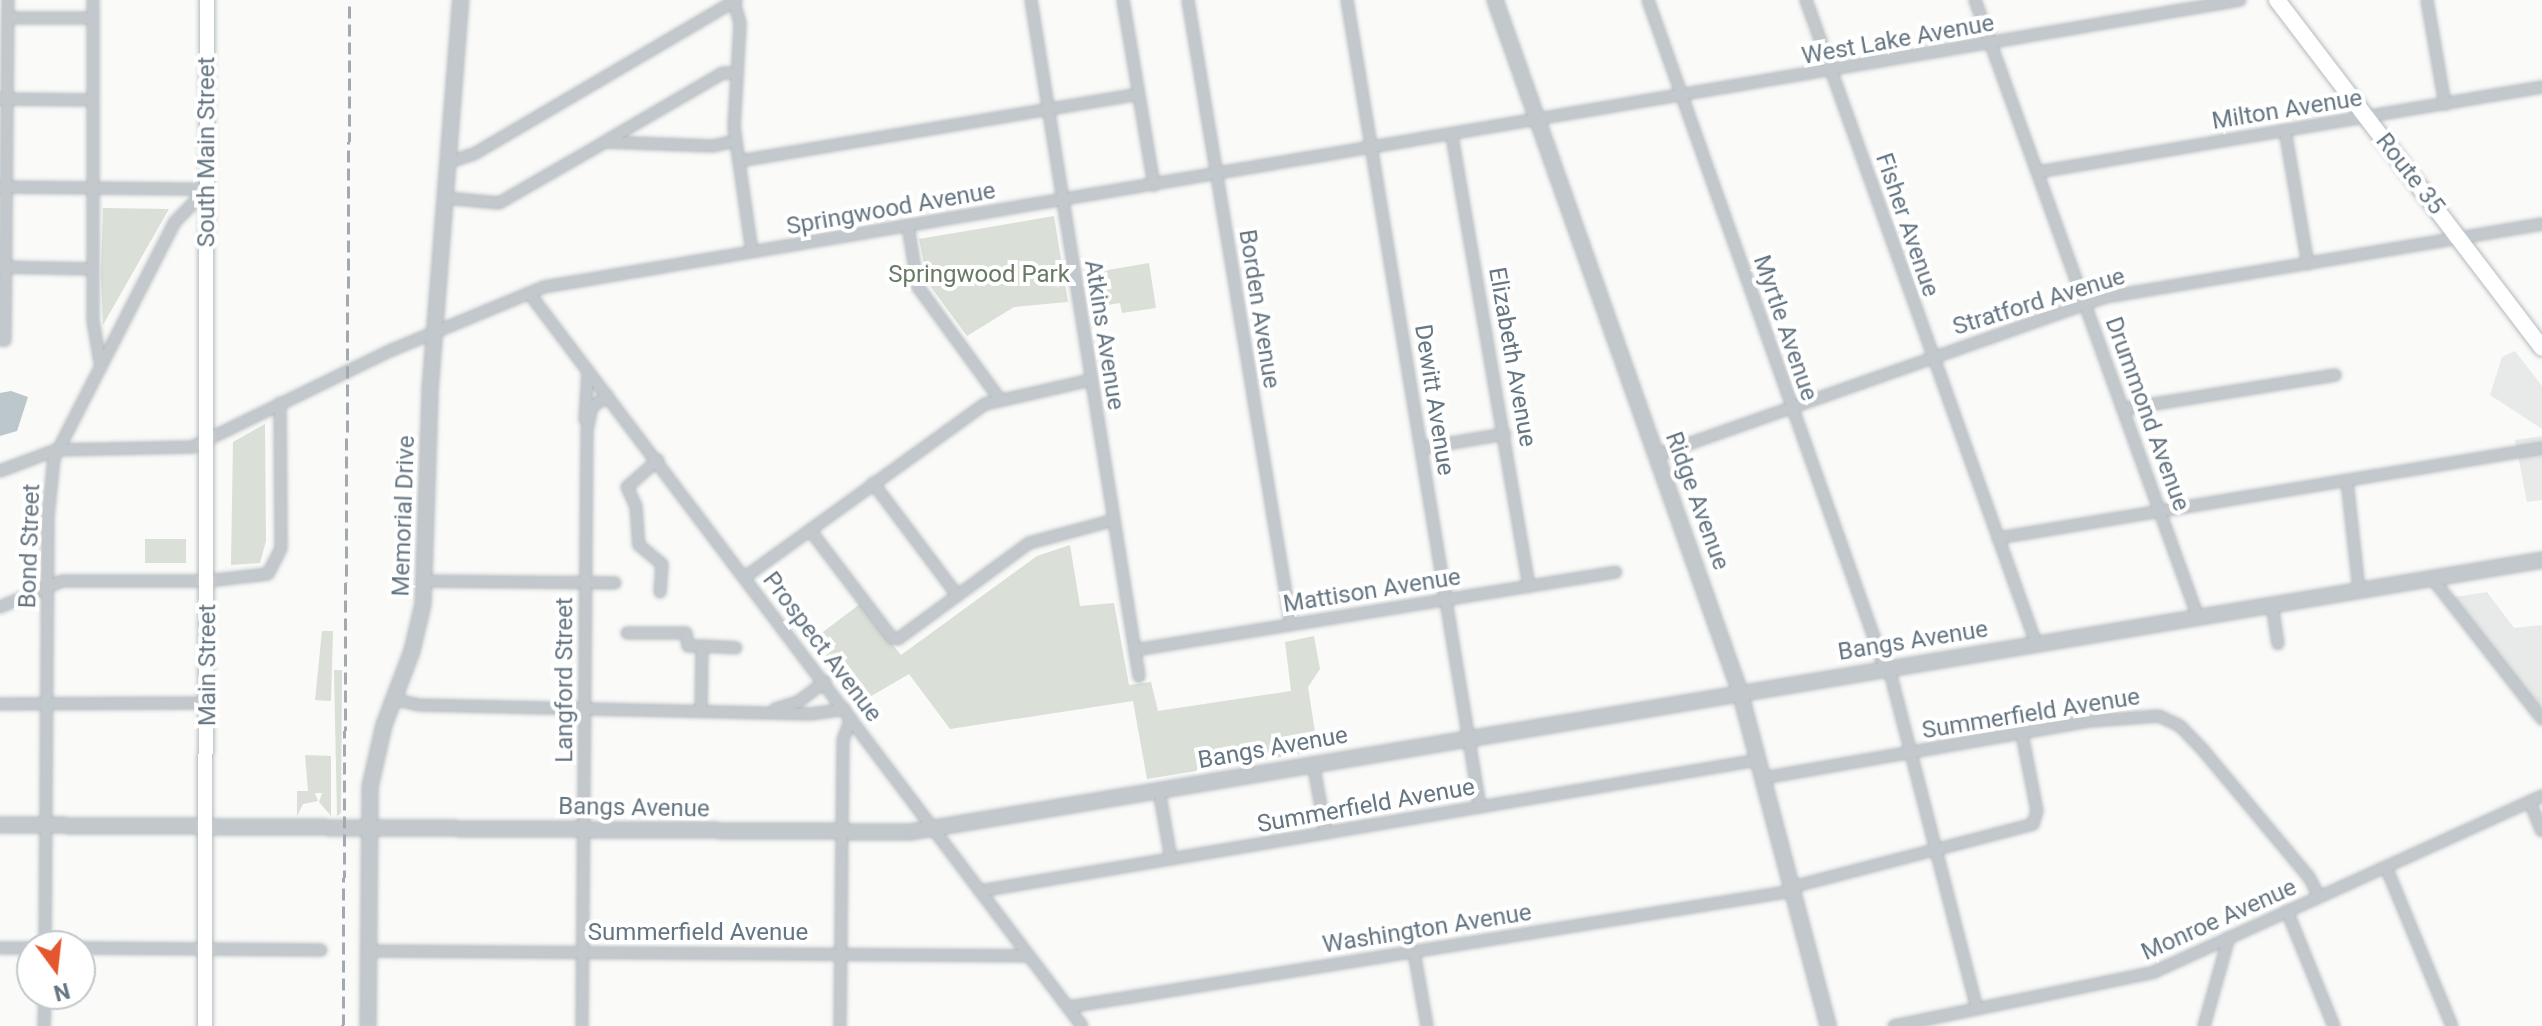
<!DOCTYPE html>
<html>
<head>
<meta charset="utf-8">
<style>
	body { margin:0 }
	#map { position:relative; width:2542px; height:1026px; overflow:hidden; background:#fafaf8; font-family:Roboto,sans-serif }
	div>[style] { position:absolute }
	.built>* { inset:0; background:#e8e9e9 }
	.green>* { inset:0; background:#dadfd7; transform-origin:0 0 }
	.water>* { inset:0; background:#bbc7cb }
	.roads { filter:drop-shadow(0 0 2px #b3babf) drop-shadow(0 0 2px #b3babf) }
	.minor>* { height:10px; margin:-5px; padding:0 5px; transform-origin:5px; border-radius:5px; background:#c3c8cc }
	.tertiary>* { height:14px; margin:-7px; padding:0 7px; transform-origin:7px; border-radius:7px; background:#c3c8cc }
	.secondary>* { height:14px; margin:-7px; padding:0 7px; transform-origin:7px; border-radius:7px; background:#fff }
	.primary>* { height:16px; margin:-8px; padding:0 8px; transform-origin:8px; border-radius:8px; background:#fff }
	.rail>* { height:3px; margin-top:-1.5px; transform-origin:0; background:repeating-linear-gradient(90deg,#a2aab0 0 12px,transparent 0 18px) }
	span { translate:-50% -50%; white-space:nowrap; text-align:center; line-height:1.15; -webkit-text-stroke:8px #fff; paint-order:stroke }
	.street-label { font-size:24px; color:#657683 }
	.park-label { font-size:24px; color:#687a64 }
	.north { position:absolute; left:16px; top:930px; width:80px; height:80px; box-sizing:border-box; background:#fff; border:2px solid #c1c8cd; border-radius:50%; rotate:165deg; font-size:22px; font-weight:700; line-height:32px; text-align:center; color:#657683 }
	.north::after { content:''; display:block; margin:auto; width:28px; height:36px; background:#e4572e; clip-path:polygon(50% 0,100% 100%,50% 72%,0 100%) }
</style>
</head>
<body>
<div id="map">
	<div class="built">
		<i style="clip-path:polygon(2515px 351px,2542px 386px,2542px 429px,2490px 395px,2502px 357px)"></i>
		<i style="clip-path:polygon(2542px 436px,2542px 500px,2527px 502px,2515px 440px)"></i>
		<i style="clip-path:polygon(2487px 592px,2514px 628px,2542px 625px,2542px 706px,2534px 709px,2448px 598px)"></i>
	</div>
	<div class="green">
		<i style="clip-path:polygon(103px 208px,169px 209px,103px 325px,101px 274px)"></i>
		<i style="clip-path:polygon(1054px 216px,1068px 302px,1014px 307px,967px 336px,928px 283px,919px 239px)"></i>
		<i style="clip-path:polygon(1149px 263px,1156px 308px,1122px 313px,1120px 303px,1090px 308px,1084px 274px)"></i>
		<i style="clip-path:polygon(265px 424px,266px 541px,260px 563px,231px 565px,233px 442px)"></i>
		<i style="left:145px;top:539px;width:41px;height:24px"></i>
		<i style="clip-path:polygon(1070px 545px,1080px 606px,1114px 603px,1129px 685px,1151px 682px,1158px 711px,1291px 691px,1285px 642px,1314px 636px,1320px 669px,1308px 687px,1318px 751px,1147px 779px,1133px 701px,950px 729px,909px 674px,868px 698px,811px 641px,860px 604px,901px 655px,1037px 556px)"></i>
		<i style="clip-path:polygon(322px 631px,333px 631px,331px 701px,315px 700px)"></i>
		<i style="clip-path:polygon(334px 670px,342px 670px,341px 813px,337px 816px)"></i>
		<i style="clip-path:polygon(305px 755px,331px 756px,331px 816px,319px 802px,322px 793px,315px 793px,318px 801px,303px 804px,297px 816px,297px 791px,308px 791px)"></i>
	</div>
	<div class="water">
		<i style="clip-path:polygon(11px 391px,28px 397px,17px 431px,0 436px,0 393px)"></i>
	</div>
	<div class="roads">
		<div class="minor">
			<i style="left:93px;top:0;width:321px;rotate:90deg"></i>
			<i style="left:93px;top:321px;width:42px;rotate:80.3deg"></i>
			<i style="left:1031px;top:0;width:685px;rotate:80.92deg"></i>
			<i style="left:1123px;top:0;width:188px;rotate:80.5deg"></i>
			<i style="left:1188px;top:0;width:632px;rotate:80.63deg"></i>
			<i style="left:1347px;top:0;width:818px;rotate:80.64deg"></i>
			<i style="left:1648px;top:0;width:709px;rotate:70.47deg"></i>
			<i style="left:1806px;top:0;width:683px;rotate:70.32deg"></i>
			<i style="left:1975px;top:0;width:656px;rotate:70.13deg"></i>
			<i style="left:2427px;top:0;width:106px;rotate:80.2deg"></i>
			<i style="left:734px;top:1px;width:24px;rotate:75deg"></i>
			<i style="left:740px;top:24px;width:103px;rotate:93.3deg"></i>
			<i style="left:734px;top:127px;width:126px;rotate:81.8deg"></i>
			<i style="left:8px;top:18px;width:85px"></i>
			<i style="left:0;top:99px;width:92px;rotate:0.6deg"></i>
			<i style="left:2285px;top:130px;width:136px;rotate:80.3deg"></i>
			<i style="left:1452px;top:136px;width:457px;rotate:80.3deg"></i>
			<i style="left:606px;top:141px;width:135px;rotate:-30.2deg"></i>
			<i style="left:723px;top:73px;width:14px"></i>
			<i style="left:739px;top:161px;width:405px;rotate:-9.5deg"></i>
			<i style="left:449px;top:162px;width:26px;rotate:-18deg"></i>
			<i style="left:474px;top:154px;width:304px;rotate:-30.4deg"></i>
			<i style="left:2038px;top:172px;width:511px;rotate:-9.57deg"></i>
			<i style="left:1px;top:187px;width:206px;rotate:0.6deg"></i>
			<i style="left:446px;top:198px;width:53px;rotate:5.4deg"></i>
			<i style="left:499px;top:203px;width:122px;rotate:-29.9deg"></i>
			<i style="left:605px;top:142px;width:108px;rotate:2.1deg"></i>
			<i style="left:713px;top:146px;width:23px;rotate:-13deg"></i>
			<i style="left:908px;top:226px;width:62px;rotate:80.7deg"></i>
			<i style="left:918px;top:287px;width:137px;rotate:53.9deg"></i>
			<i style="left:0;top:267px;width:93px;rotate:1.2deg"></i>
			<i style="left:529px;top:293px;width:918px;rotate:52.97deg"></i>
			<i style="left:0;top:340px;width:5px"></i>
			<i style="left:5px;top:340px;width:340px;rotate:-89.5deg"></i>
			<i style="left:2123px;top:409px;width:215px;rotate:-9.1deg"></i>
			<i style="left:585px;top:420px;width:49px;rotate:-86.5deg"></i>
			<i style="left:1422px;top:448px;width:84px;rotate:-9.6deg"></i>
			<i style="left:1657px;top:455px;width:476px;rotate:-19.4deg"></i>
			<i style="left:2106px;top:297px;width:442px;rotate:-9.5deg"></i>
			<i style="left:658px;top:460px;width:41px;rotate:138.9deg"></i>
			<i style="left:627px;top:487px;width:21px;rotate:65deg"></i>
			<i style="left:636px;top:506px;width:39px;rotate:86deg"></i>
			<i style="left:639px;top:545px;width:30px;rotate:40deg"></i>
			<i style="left:662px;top:564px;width:28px;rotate:94deg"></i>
			<i style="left:0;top:471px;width:60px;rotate:-20.6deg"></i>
			<i style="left:56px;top:450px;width:136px;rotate:-1.3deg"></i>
			<i style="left:192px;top:447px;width:222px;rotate:-25.9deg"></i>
			<i style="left:392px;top:350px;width:165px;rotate:-22.5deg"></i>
			<i style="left:544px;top:287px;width:1720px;rotate:-9.6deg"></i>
			<i style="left:2347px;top:481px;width:110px;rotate:83.7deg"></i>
			<i style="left:873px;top:483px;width:140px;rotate:53.1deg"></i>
			<i style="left:810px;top:530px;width:136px;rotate:52.8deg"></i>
			<i style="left:892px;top:638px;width:6px;rotate:9deg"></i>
			<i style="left:898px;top:639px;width:162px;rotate:-36.2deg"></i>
			<i style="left:1029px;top:543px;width:88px;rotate:-15.1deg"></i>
			<i style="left:1998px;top:538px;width:551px;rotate:-9.39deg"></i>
			<i style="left:745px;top:577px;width:296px;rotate:-35.8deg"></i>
			<i style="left:985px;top:404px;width:109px;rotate:-12.8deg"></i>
			<i style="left:2432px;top:578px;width:179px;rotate:52deg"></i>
			<i style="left:424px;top:581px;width:191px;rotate:0.6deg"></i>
			<i style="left:2272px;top:604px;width:40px;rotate:81.5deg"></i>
			<i style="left:0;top:607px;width:67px;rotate:-22.8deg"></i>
			<i style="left:62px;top:581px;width:146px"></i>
			<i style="left:208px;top:581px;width:60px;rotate:-6.7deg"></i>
			<i style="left:268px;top:574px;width:29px;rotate:-63deg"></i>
			<i style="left:281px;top:548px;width:145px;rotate:-90.4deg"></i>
			<i style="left:627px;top:633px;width:59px"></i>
			<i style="left:686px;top:633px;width:13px;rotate:81deg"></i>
			<i style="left:688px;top:646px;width:14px"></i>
			<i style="left:1135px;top:650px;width:487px;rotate:-9.2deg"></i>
			<i style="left:1889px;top:668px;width:352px;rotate:75.5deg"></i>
			<i style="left:393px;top:699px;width:27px;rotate:13deg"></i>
			<i style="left:419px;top:705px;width:392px;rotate:1.3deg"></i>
			<i style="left:811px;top:714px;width:34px;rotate:-8deg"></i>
			<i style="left:0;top:704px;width:208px;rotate:-0.3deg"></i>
			<i style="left:775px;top:709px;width:24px;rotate:-17deg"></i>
			<i style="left:798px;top:702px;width:34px;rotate:-37deg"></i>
			<i style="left:701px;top:710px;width:64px;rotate:-89.1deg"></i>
			<i style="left:702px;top:646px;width:34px;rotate:3deg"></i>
			<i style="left:1313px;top:763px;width:71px;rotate:79.5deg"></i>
			<i style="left:1763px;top:778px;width:333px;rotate:-9.9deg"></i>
			<i style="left:2091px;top:721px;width:68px;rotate:-4.2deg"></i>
			<i style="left:2159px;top:716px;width:23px;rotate:25deg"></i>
			<i style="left:2180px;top:726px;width:33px;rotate:46deg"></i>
			<i style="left:2203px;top:750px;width:165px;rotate:50.2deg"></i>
			<i style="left:2309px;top:877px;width:22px;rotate:63deg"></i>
			<i style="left:1159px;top:790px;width:70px;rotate:80.1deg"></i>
			<i style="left:2530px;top:802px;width:31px;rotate:68deg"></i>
			<i style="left:2386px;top:867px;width:172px;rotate:67.5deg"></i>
			<i style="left:1792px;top:887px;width:249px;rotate:-14.6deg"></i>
			<i style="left:2033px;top:824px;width:14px;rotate:-73deg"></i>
			<i style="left:2037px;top:811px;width:78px;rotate:-101deg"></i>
			<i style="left:980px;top:891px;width:790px;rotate:-9.55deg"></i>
			<i style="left:2287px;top:911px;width:124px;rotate:67.8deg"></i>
			<i style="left:45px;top:946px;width:430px;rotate:-89.6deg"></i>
			<i style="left:48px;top:516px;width:58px;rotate:-84.1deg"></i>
			<i style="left:54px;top:458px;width:265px;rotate:-62.9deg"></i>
			<i style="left:175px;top:222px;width:46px;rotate:-45.9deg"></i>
			<i style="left:0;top:948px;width:32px"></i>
			<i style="left:80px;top:948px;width:241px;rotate:0.5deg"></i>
			<i style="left:368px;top:951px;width:660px;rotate:0.43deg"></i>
			<i style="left:1414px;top:952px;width:75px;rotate:80deg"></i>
			<i style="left:1068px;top:1007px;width:734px;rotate:-9.09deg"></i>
			<i style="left:44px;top:1026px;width:32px;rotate:-88deg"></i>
			<i style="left:582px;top:1026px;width:596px;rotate:-89.52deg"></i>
			<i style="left:587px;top:430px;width:24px;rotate:-78deg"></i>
			<i style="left:592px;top:407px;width:19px;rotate:-36deg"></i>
			<i style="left:840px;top:1026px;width:286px;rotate:-89.4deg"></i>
			<i style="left:843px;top:740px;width:23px;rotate:-70deg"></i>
			<i style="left:1894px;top:1026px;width:266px;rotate:-11.7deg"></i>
			<i style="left:2154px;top:972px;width:426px;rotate:-24.4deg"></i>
			<i style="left:2204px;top:1026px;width:92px;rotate:-74.3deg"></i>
		</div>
		<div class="tertiary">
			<i style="left:1495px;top:0;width:734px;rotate:70.5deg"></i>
			<i style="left:1740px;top:692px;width:345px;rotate:75.2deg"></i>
			<i style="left:0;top:825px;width:910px;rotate:0.44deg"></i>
			<i style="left:910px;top:832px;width:1655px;rotate:-9.46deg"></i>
			<i style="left:368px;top:1026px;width:239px;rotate:-89.5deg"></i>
			<i style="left:370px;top:787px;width:64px;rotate:-77.3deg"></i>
			<i style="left:384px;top:725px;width:79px;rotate:-69.3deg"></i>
			<i style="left:412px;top:651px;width:48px;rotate:-76.8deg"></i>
			<i style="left:423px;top:604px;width:214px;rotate:-88.1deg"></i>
			<i style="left:430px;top:390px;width:391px;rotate:-85.5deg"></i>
		</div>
		<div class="secondary">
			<i style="left:205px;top:1026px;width:1026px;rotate:-89.89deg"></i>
		</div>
		<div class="primary">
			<i style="left:2277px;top:0;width:437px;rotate:52.7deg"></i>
		</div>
	</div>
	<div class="rail">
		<i style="left:343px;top:1026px;width:1026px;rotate:-89.61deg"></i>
	</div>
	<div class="street-label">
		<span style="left:1898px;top:40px;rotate:-10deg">West Lake Avenue</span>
		<span style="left:2287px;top:110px;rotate:-9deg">Milton Avenue</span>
		<span style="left:207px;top:152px;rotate:-90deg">South Main Street</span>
		<span style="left:2410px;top:174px;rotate:52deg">Route 35</span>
		<span style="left:891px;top:209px;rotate:-10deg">Springwood Avenue</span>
		<span style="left:1907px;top:225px;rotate:71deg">Fisher Avenue</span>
		<span style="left:2039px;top:302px;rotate:-17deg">Stratford Avenue</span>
		<span style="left:1259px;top:309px;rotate:81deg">Borden Avenue</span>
		<span style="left:1785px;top:328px;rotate:71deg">Myrtle Avenue</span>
		<span style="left:1104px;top:335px;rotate:81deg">Atkins Avenue</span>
		<span style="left:1512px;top:357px;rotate:80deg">Elizabeth Avenue</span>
		<span style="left:1434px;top:400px;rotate:81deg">Dewitt Avenue</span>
		<span style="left:2147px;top:414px;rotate:70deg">Drummond Avenue</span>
		<span style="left:1697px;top:501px;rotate:70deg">Ridge Avenue</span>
		<span style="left:404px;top:516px;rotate:-88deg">Memorial Drive</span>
		<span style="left:30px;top:546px;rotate:-88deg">Bond Street</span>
		<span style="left:1372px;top:591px;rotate:-9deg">Mattison Avenue</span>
		<span style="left:1913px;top:641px;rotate:-9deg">Bangs Avenue</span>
		<span style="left:822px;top:647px;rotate:53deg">Prospect Avenue</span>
		<span style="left:208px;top:665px;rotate:-90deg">Main Street</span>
		<span style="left:565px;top:680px;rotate:-90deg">Langford Street</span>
		<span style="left:2031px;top:714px;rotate:-9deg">Summerfield Avenue</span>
		<span style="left:1273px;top:748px;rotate:-10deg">Bangs Avenue</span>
		<span style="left:1366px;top:806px;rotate:-10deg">Summerfield Avenue</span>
		<span style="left:634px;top:808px;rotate:1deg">Bangs Avenue</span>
		<span style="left:2219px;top:920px;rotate:-24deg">Monroe Avenue</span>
		<span style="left:1427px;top:929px;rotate:-9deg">Washington Avenue</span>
		<span style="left:698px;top:933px">Summerfield Avenue</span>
	</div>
	<div class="park-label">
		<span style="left:979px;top:275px">Springwood Park</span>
	</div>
	<div class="north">N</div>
</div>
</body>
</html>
